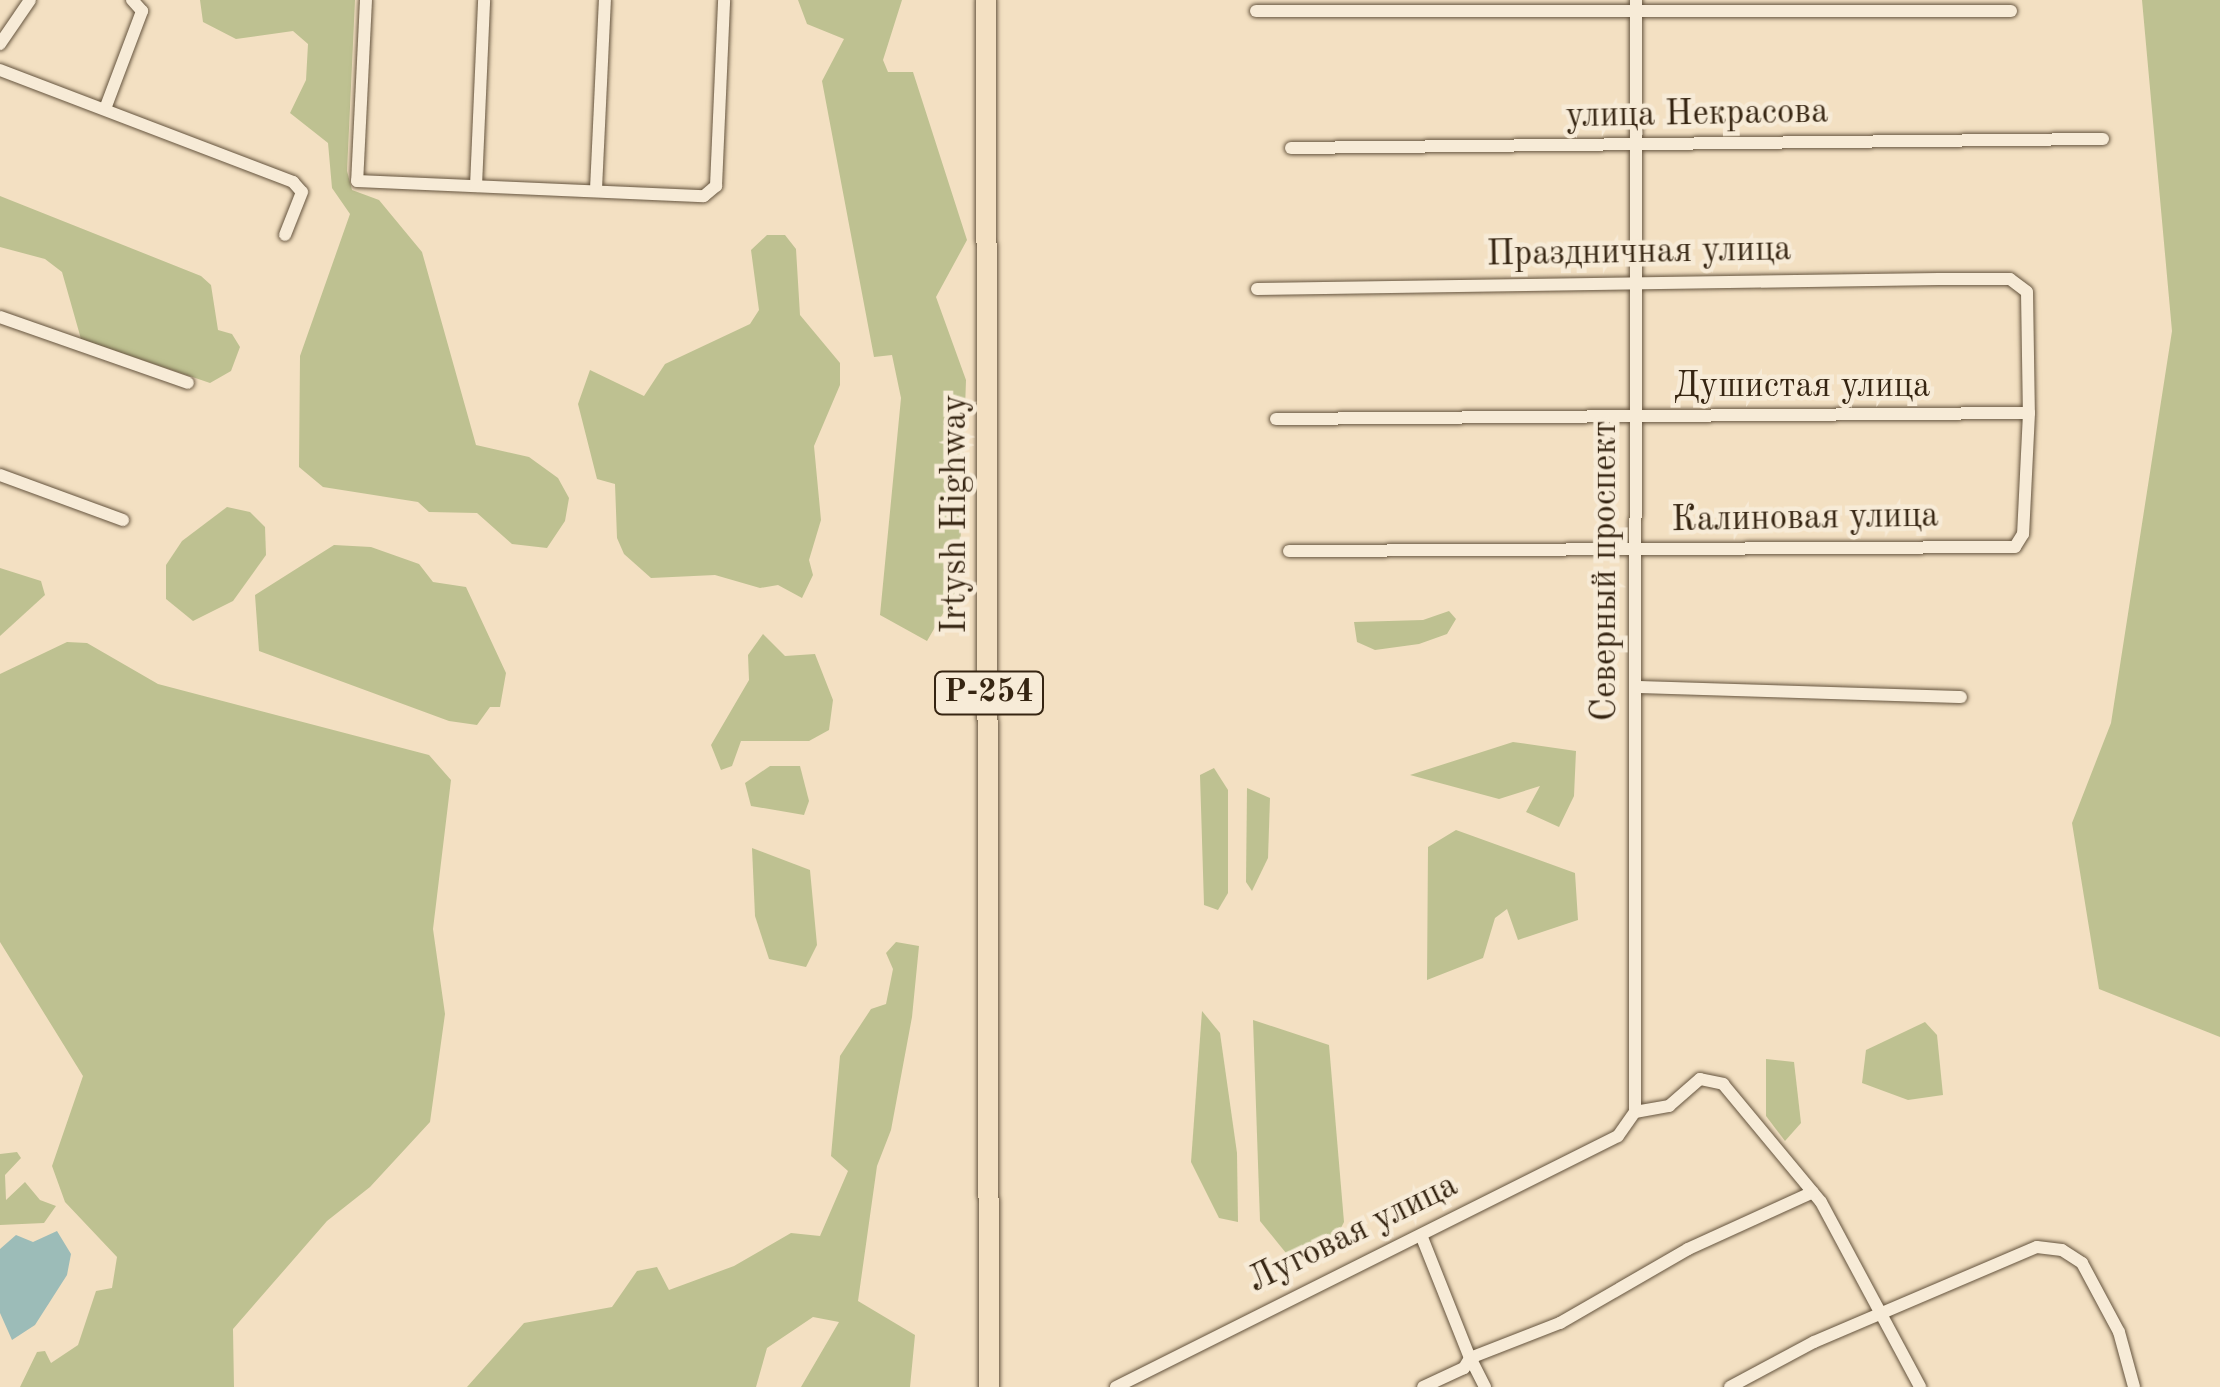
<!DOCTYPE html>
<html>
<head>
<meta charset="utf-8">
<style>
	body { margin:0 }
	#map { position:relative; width:2220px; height:1387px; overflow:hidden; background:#f3e0c2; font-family:"Old Standard TT",serif }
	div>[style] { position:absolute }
	.green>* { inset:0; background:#bec191 }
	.water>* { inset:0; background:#9cbcb8 }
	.roads { filter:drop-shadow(0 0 2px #65543e) drop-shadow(0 0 2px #65543e) }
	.minor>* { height:12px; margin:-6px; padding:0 6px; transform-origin:6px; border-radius:6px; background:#f7ebd7 }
	.highway>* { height:20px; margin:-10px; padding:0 10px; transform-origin:10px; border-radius:10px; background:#f3e0c2 }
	span { translate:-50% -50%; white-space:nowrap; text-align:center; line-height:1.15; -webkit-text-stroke:9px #f7ebd7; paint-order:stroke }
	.shield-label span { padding:2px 8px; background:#f7ebd7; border:2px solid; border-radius:8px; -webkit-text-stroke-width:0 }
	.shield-label { font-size:32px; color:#362512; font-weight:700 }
	.street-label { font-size:35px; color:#362512 }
</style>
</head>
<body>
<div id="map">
	<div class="green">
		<i style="clip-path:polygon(200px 0,355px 0,347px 171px,352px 190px,379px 200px,422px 252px,476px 445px,529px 457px,558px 478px,569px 498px,565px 521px,547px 548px,512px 544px,477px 513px,429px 512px,418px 502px,323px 487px,299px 467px,300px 356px,350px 214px,332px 188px,328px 143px,290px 113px,306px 80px,308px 44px,293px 31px,236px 39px,203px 22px)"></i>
		<i style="clip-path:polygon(798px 0,902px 0,883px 60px,888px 72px,913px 72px,967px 240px,936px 297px,966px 380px,959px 586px,927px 641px,880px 615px,901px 398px,892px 355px,874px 357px,822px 81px,844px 39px,807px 24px)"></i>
		<i style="clip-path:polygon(2142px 0,2220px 0,2220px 1037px,2099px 989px,2072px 823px,2111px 723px,2172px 331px)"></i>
		<i style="clip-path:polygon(0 196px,201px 276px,211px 285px,218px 330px,232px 334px,240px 347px,231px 371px,210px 383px,81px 339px,62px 272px,45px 259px,0 247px)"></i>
		<i style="clip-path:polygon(767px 235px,785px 235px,796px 249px,800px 315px,840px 363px,840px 385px,814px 446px,821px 520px,809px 560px,813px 575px,802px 598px,778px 585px,760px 588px,715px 575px,651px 578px,624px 554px,617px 538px,615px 484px,597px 479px,578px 404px,590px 370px,644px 396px,665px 364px,750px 324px,759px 310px,751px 250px)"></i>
		<i style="clip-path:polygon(227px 507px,250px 512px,265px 527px,266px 555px,233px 601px,193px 621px,166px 599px,166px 565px,182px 541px)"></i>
		<i style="clip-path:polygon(334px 545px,371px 547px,419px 564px,433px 582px,466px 587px,506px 673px,500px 707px,490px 707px,477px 725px,449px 721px,259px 651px,255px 595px)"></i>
		<i style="clip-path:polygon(0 568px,41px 581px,45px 595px,0 636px)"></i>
		<i style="clip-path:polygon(1449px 611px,1456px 619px,1447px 634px,1419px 644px,1375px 650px,1357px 642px,1354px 622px,1423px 620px)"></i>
		<i style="clip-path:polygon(763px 634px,785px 656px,815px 654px,833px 700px,829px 730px,809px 741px,741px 741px,732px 766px,721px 770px,711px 745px,749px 680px,748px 655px)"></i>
		<i style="clip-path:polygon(67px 642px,87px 643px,158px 684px,429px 755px,451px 780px,433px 929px,445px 1014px,430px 1122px,370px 1187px,327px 1221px,233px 1329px,234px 1387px,20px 1387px,37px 1352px,45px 1351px,51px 1363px,78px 1345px,96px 1291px,112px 1288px,117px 1257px,65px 1202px,52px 1166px,83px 1076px,0 942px,0 674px)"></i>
		<i style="clip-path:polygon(1513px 742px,1576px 751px,1574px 796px,1559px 827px,1526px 812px,1540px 786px,1499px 799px,1410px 775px)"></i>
		<i style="clip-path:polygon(770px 766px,800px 766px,809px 801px,804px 815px,751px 806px,745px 783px)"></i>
		<i style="clip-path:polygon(1214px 768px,1228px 790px,1228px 893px,1218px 910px,1204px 905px,1200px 775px)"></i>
		<i style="clip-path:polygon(1247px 788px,1270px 798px,1268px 858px,1252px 891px,1246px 882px)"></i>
		<i style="clip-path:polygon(1456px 830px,1575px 873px,1578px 920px,1518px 940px,1507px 909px,1495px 918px,1483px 958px,1427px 980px,1428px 847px)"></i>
		<i style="clip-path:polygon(752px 848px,810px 870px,817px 945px,806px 967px,769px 959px,755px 916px)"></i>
		<i style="clip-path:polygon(896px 942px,919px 946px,912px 1017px,891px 1130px,877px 1166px,858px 1301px,915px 1335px,910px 1387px,801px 1387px,839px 1322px,813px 1317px,767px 1348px,756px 1387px,467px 1387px,524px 1323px,612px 1307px,637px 1271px,657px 1267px,669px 1290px,734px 1266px,791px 1233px,820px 1236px,848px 1171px,831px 1156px,840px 1056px,871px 1009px,886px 1004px,893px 969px,886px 953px)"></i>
		<i style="clip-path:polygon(1202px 1011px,1220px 1033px,1237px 1153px,1238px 1222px,1219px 1218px,1191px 1162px)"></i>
		<i style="clip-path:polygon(1253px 1020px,1329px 1045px,1344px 1222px,1327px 1255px,1312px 1263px,1286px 1253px,1260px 1221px)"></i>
		<i style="clip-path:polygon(1925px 1022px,1937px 1035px,1943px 1095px,1908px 1100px,1862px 1083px,1866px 1050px)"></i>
		<i style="clip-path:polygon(1766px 1059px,1794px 1062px,1801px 1123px,1785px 1141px,1766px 1116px)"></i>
		<i style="clip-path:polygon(17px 1152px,21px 1158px,5px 1175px,6px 1200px,25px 1182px,40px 1200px,56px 1206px,44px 1223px,0 1225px,0 1154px)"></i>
	</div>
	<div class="water">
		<i style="clip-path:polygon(57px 1231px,71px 1254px,67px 1275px,35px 1325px,12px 1340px,0 1313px,0 1249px,16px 1235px,33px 1242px)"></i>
	</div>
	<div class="roads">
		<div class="minor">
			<i style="left:366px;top:0;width:181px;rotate:92.8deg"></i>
			<i style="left:357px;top:181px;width:347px;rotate:2.5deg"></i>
			<i style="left:704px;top:196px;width:16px;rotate:-40deg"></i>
			<i style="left:716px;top:186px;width:186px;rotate:-87.5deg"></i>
			<i style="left:1256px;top:11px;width:755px"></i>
			<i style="left:0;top:44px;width:53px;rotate:-55.7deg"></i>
			<i style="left:0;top:70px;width:314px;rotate:20.9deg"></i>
			<i style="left:293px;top:182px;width:13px;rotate:48deg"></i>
			<i style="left:302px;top:192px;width:46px;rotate:111.6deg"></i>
			<i style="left:105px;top:109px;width:105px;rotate:-69.3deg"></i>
			<i style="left:142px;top:11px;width:15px;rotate:-132deg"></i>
			<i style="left:1291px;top:148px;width:812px;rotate:-0.64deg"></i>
			<i style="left:476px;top:186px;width:186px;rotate:-87.5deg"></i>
			<i style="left:596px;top:189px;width:189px;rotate:-87.3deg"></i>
			<i style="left:1257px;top:289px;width:682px;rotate:-0.84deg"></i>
			<i style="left:1939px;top:279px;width:71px"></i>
			<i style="left:2010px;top:279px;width:21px;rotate:37deg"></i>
			<i style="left:2027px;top:292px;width:121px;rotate:89.1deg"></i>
			<i style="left:2029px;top:413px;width:121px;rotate:92.8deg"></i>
			<i style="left:2023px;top:534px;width:15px;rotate:122deg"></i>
			<i style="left:2015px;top:547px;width:726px;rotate:179.68deg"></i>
			<i style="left:0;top:317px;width:199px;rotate:19.3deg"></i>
			<i style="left:1276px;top:419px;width:753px;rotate:-0.46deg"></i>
			<i style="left:0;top:475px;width:131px;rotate:20.1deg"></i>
			<i style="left:1637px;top:687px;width:324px;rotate:1.8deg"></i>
			<i style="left:1635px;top:1112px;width:35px;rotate:-10deg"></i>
			<i style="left:1669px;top:1106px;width:41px;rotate:-41.1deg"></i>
			<i style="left:1700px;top:1079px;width:24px;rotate:12deg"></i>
			<i style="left:1723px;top:1084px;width:153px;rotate:50.3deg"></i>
			<i style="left:1821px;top:1202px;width:210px;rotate:61.8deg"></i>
			<i style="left:1421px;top:1235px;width:132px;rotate:68.3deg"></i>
			<i style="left:1470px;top:1358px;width:12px;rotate:121deg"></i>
			<i style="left:1464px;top:1368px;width:45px;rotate:155.1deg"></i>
			<i style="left:1116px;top:1387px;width:561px;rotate:-26.57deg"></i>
			<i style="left:1618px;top:1136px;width:29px;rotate:-55deg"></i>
			<i style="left:1635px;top:1112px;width:1112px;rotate:-89.95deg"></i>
			<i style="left:1485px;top:1387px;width:33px;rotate:-117deg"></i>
			<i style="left:1470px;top:1358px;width:97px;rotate:-21.3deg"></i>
			<i style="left:1560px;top:1323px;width:148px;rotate:-30deg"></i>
			<i style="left:1688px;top:1249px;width:137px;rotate:-24.5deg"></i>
			<i style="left:1730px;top:1387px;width:95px;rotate:-28.2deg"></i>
			<i style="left:1814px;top:1342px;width:242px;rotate:-23.1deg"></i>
			<i style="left:2037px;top:1247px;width:25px;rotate:7deg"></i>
			<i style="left:2062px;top:1250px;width:24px;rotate:33deg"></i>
			<i style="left:2082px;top:1263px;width:78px;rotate:61.8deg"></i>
			<i style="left:2119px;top:1332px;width:57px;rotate:74.7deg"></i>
		</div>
		<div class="highway">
			<i style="left:986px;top:0;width:1387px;rotate:89.88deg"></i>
		</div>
	</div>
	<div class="shield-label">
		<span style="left:989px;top:693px">Р-254</span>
	</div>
	<div class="street-label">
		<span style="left:1697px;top:115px;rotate:-1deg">улица Некрасова</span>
		<span style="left:1639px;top:253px;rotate:-1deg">Праздничная улица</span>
		<span style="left:1802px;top:387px">Душистая улица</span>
		<span style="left:956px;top:514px;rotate:-90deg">Irtysh Highway</span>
		<span style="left:1805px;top:519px;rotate:-1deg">Калиновая улица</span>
		<span style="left:1606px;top:571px;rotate:-90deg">Северный проспект</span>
		<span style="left:1353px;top:1234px;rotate:-26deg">Луговая улица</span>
	</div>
</div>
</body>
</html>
